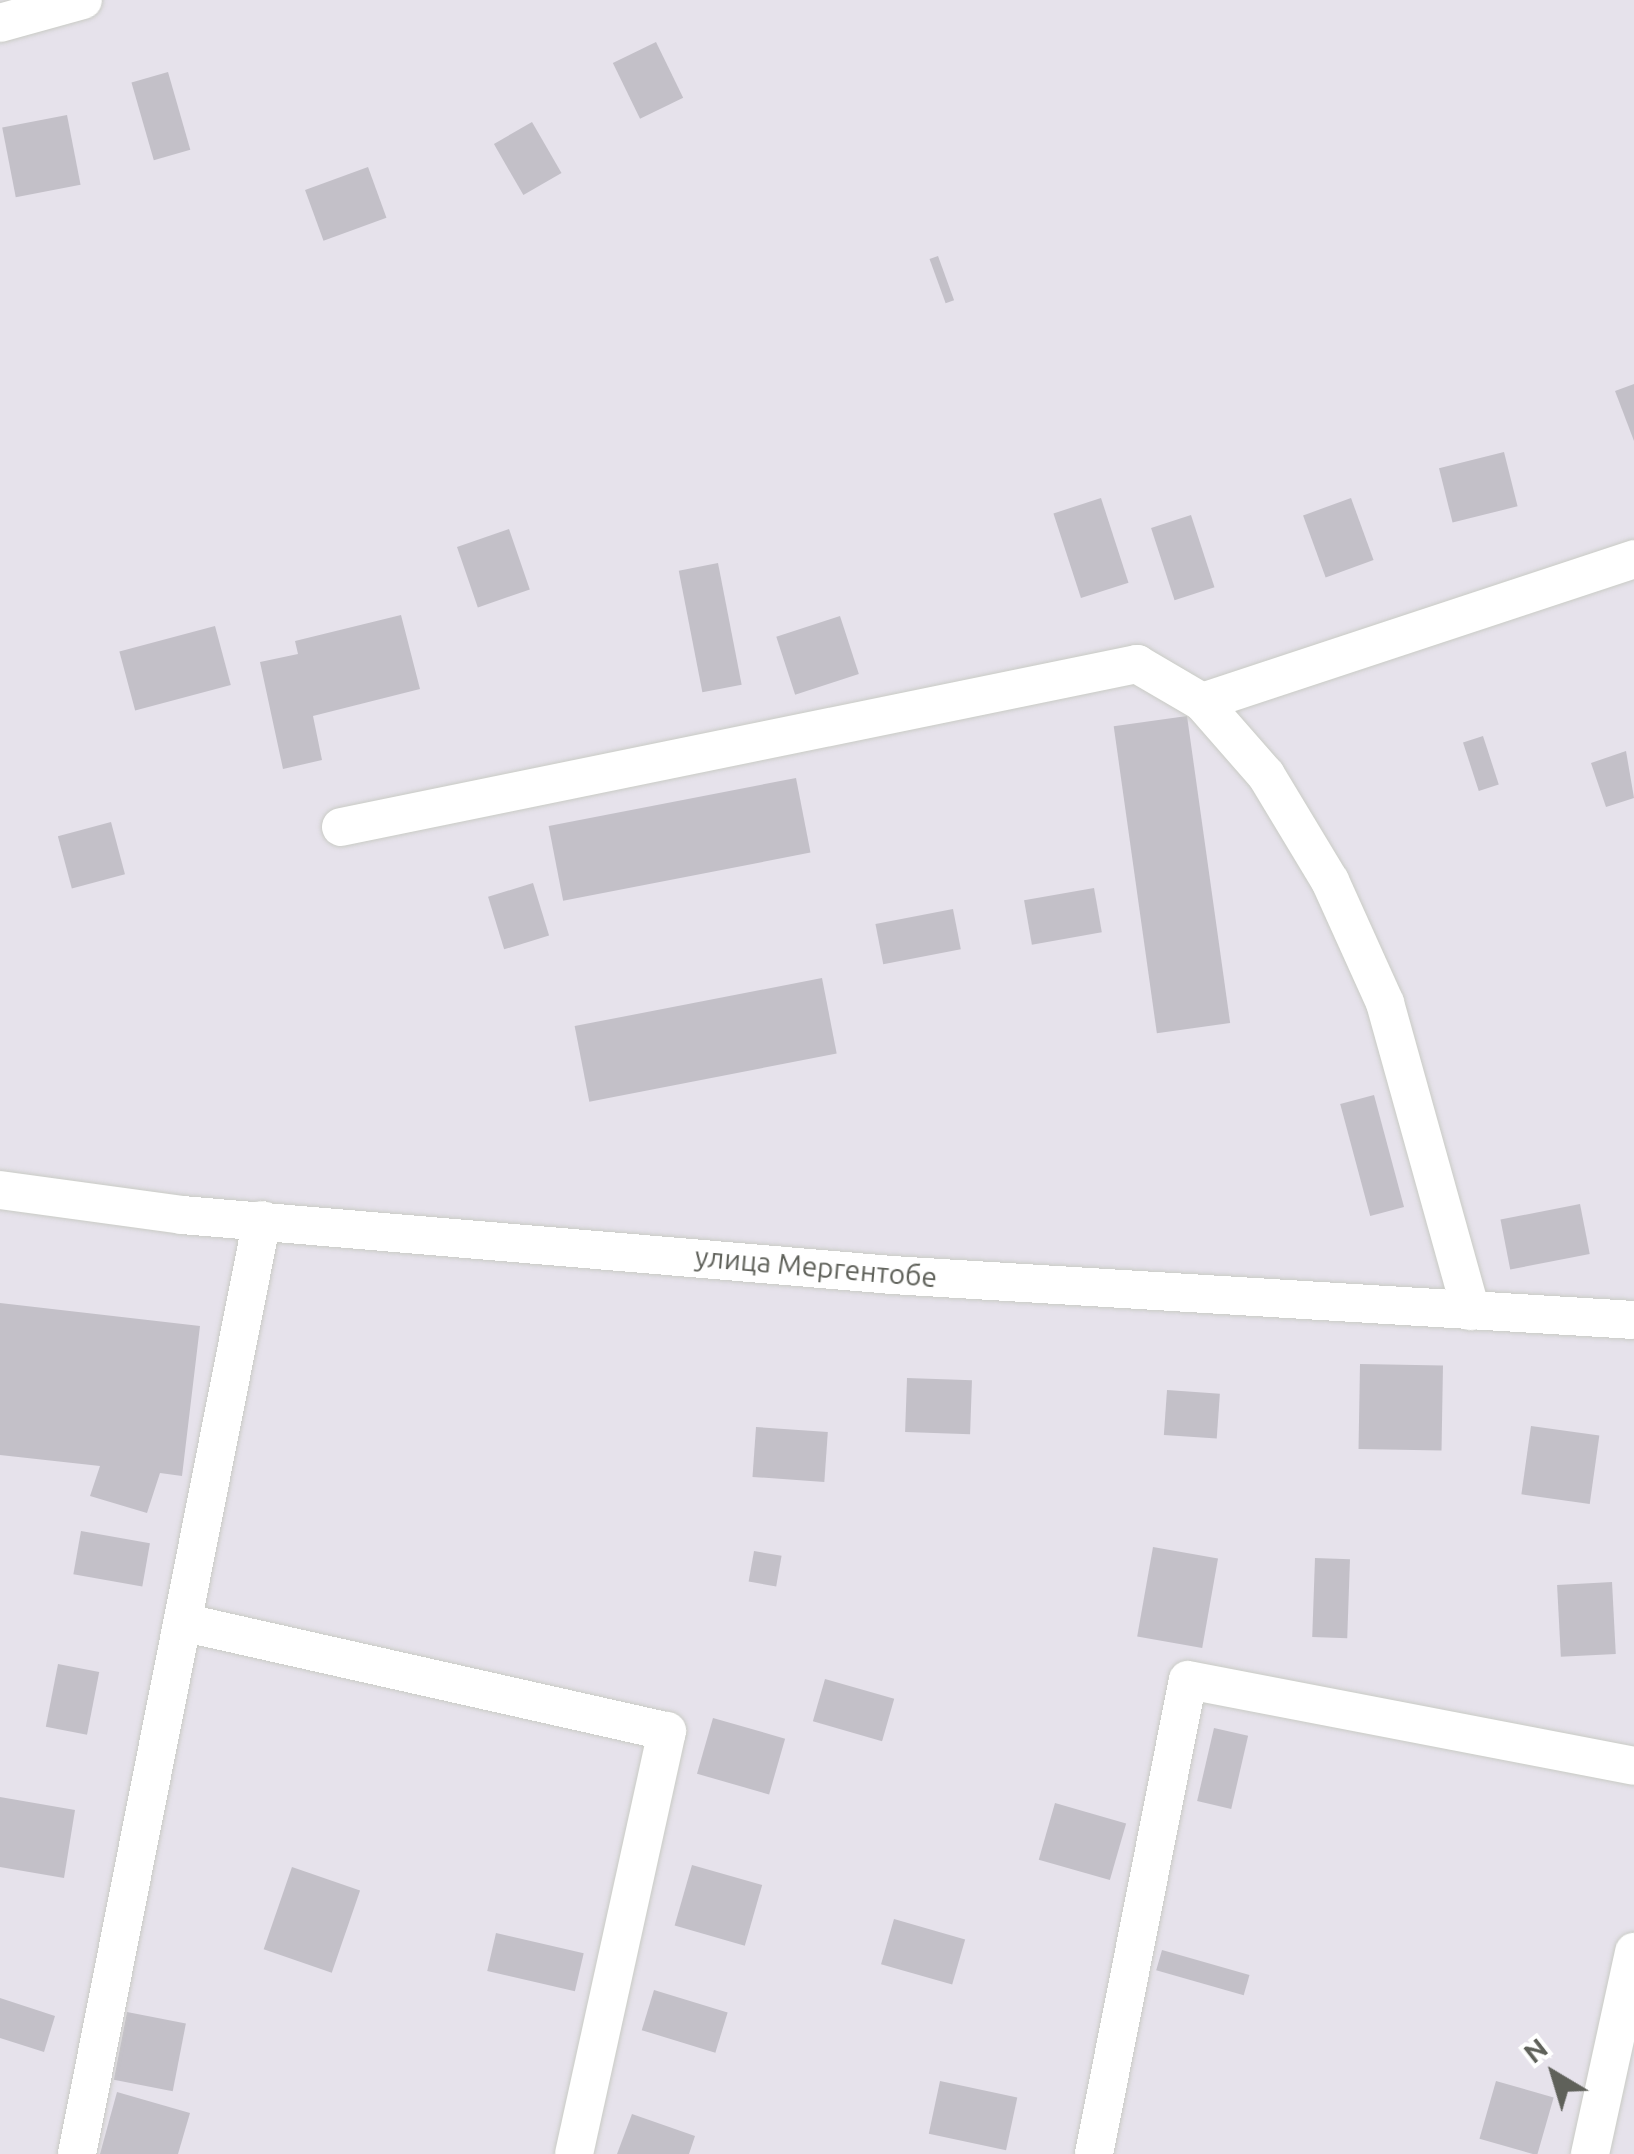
<!DOCTYPE html>
<html>
<head>
<meta charset="utf-8">
<style>
	body { margin:0 }
	#map { position:relative; width:1634px; height:2154px; overflow:hidden; background:#e6e2eb; font-family:Ubuntu,sans-serif }
	div>[style] { position:absolute }
	.building>* { inset:0; background:#c3c0c8; transform-origin:0 0 }
	.roads { filter:drop-shadow(0 0 2px #c9cbc5) drop-shadow(0 0 2px #c9cbc5) }
	.street>* { height:38px; margin:-19px; padding:0 19px; transform-origin:19px; border-radius:19px; background:#fff }
	span { translate:-50% -50%; white-space:nowrap; text-align:center; line-height:1.15; -webkit-text-stroke:8px #fff; paint-order:stroke }
	.street-label { font-size:28px; color:#5f615a }
	.north { position:absolute; left:1504px; top:2024px; width:100px; height:100px; -webkit-text-stroke:8px #fff; paint-order:stroke; rotate:322deg; font-size:28px; font-weight:700; line-height:40px; text-align:center; color:#5f615a }
	.north::after { content:''; display:block; margin:auto; width:35px; height:45px; background:#5f615a; clip-path:polygon(50% 0,100% 100%,50% 72%,0 100%) }
</style>
</head>
<body>
<div id="map">
	<div class="building">
		<i style="left:656px;top:42px;width:62px;height:48px;rotate:64deg"></i>
		<i style="left:168px;top:72px;width:81px;height:38px;rotate:74deg"></i>
		<i style="left:67px;top:115px;width:71px;height:66px;rotate:79deg"></i>
		<i style="left:532px;top:122px;width:59px;height:44px;rotate:60deg"></i>
		<i style="left:368px;top:167px;width:54px;height:67px;rotate:70deg"></i>
		<i style="left:938px;top:256px;width:47px;height:9px;rotate:70deg"></i>
		<i style="clip-path:polygon(1634px 384px,1634px 441px,1615px 391px)"></i>
		<i style="left:1504px;top:452px;width:56px;height:67px;rotate:76deg"></i>
		<i style="left:1101px;top:498px;width:89px;height:50px;rotate:72deg"></i>
		<i style="left:1351px;top:498px;width:66px;height:51px;rotate:70deg"></i>
		<i style="left:1191px;top:515px;width:76px;height:42px;rotate:72deg"></i>
		<i style="left:509px;top:529px;width:64px;height:55px;rotate:71deg"></i>
		<i style="left:718px;top:563px;width:124px;height:40px;rotate:79deg"></i>
		<i style="clip-path:polygon(401px 615px,420px 689px,313px 716px,322px 760px,283px 769px,260px 662px,298px 654px,295px 641px)"></i>
		<i style="left:840px;top:616px;width:61px;height:67px;rotate:72deg"></i>
		<i style="left:215px;top:626px;width:61px;height:99px;rotate:75deg"></i>
		<i style="left:1187px;top:716px;width:310px;height:74px;rotate:82deg"></i>
		<i style="left:1483px;top:736px;width:51px;height:21px;rotate:72deg"></i>
		<i style="clip-path:polygon(1626px 751px,1634px 798px,1606px 807px,1591px 763px)"></i>
		<i style="left:796px;top:778px;width:76px;height:252px;rotate:79deg"></i>
		<i style="left:111px;top:822px;width:54px;height:55px;rotate:75deg"></i>
		<i style="left:533px;top:883px;width:55px;height:47px;rotate:73deg"></i>
		<i style="left:1094px;top:888px;width:45px;height:71px;rotate:80deg"></i>
		<i style="left:953px;top:909px;width:41px;height:79px;rotate:79deg"></i>
		<i style="left:822px;top:978px;width:77px;height:252px;rotate:79deg"></i>
		<i style="left:1374px;top:1095px;width:116px;height:35px;rotate:75deg"></i>
		<i style="left:1580px;top:1204px;width:51px;height:81px;rotate:79deg"></i>
		<i style="clip-path:polygon(0 1303px,200px 1326px,182px 1476px,160px 1473px,147px 1513px,90px 1496px,100px 1466px,0 1455px)"></i>
		<i style="left:1360px;top:1364px;width:83px;height:85px;rotate:1deg"></i>
		<i style="left:907px;top:1378px;width:65px;height:54px;rotate:2deg"></i>
		<i style="left:1167px;top:1390px;width:53px;height:45px;rotate:4deg"></i>
		<i style="left:1531px;top:1426px;width:69px;height:69px;rotate:8deg"></i>
		<i style="left:756px;top:1427px;width:72px;height:50px;rotate:4deg"></i>
		<i style="left:81px;top:1531px;width:70px;height:44px;rotate:10deg"></i>
		<i style="left:1153px;top:1547px;width:66px;height:91px;rotate:10deg"></i>
		<i style="left:754px;top:1551px;width:28px;height:31px;rotate:10deg"></i>
		<i style="left:1315px;top:1558px;width:35px;height:79px;rotate:2deg"></i>
		<i style="left:1612px;top:1582px;width:72px;height:55px;rotate:87deg"></i>
		<i style="left:58px;top:1664px;width:42px;height:64px;rotate:11deg"></i>
		<i style="left:825px;top:1679px;width:72px;height:44px;rotate:16deg"></i>
		<i style="left:713px;top:1718px;width:75px;height:58px;rotate:16deg"></i>
		<i style="left:1214px;top:1728px;width:35px;height:75px;rotate:13deg"></i>
		<i style="clip-path:polygon(0 1797px,75px 1810px,64px 1878px,0 1867px)"></i>
		<i style="left:1055px;top:1803px;width:74px;height:59px;rotate:16deg"></i>
		<i style="left:692px;top:1865px;width:73px;height:63px;rotate:16deg"></i>
		<i style="left:292px;top:1867px;width:72px;height:87px;rotate:19deg"></i>
		<i style="left:894px;top:1919px;width:74px;height:47px;rotate:16deg"></i>
		<i style="left:496px;top:1933px;width:90px;height:39px;rotate:13deg"></i>
		<i style="left:1162px;top:1950px;width:91px;height:21px;rotate:16deg"></i>
		<i style="left:654px;top:1990px;width:77px;height:42px;rotate:17deg"></i>
		<i style="clip-path:polygon(0 1998px,55px 2016px,44px 2052px,0 2038px)"></i>
		<i style="left:127px;top:2012px;width:60px;height:69px;rotate:11deg"></i>
		<i style="left:940px;top:2081px;width:79px;height:54px;rotate:12deg"></i>
		<i style="left:1496px;top:2081px;width:60px;height:60px;rotate:16deg"></i>
		<i style="clip-path:polygon(117px 2092px,190px 2113px,178px 2154px,100px 2154px)"></i>
		<i style="clip-path:polygon(632px 2114px,695px 2136px,689px 2154px,617px 2154px)"></i>
	</div>
	<div class="roads">
		<div class="street">
			<i style="left:0;top:23px;width:86px;rotate:-15.5deg"></i>
			<i style="left:1202px;top:702px;width:455px;rotate:-18.3deg"></i>
			<i style="left:341px;top:827px;width:813px;rotate:-11.57deg"></i>
			<i style="left:1137px;top:664px;width:75px;rotate:30.3deg"></i>
			<i style="left:1202px;top:702px;width:97px;rotate:48.8deg"></i>
			<i style="left:1266px;top:775px;width:124px;rotate:58.9deg"></i>
			<i style="left:1330px;top:881px;width:134px;rotate:65.7deg"></i>
			<i style="left:1385px;top:1003px;width:320px;rotate:74.4deg"></i>
			<i style="left:0;top:1190px;width:184px;rotate:7.8deg"></i>
			<i style="left:182px;top:1215px;width:713px;rotate:4.83deg"></i>
			<i style="left:892px;top:1275px;width:743px;rotate:3.47deg"></i>
			<i style="left:186px;top:1623px;width:493px;rotate:12.7deg"></i>
			<i style="left:667px;top:1731px;width:433px;rotate:102.4deg"></i>
			<i style="left:77px;top:2154px;width:952px;rotate:-78.8deg"></i>
			<i style="left:1094px;top:2154px;width:483px;rotate:-78.8deg"></i>
			<i style="left:1188px;top:1680px;width:454px;rotate:10.9deg"></i>
			<i style="left:1590px;top:2154px;width:207px;rotate:-77.7deg"></i>
		</div>
	</div>
	<div class="street-label">
		<span style="left:816px;top:1267px;rotate:5deg">улица Мергентобе</span>
	</div>
	<div class="north">N</div>
</div>
</body>
</html>
